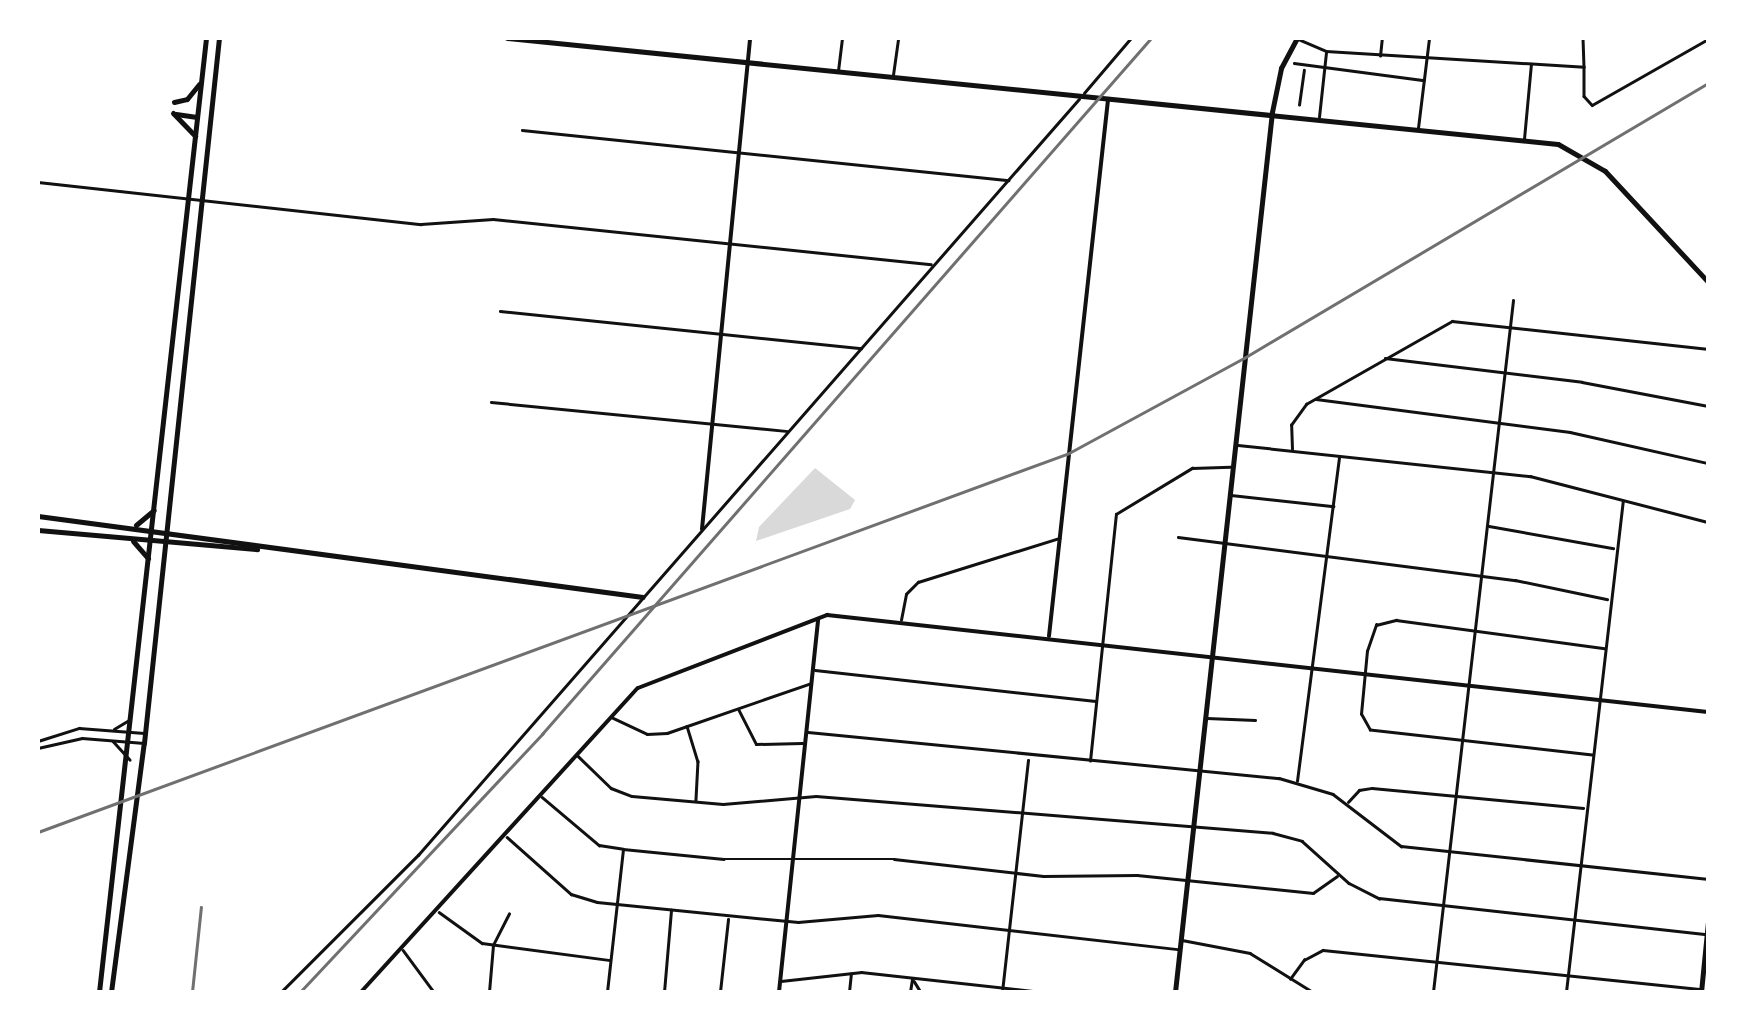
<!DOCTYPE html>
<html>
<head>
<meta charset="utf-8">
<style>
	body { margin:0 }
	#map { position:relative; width:1746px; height:1030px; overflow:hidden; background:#fff; font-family:Arial,sans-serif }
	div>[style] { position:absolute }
	.water>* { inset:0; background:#d9d9d9 }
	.minor>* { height:2.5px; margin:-1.25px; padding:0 1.25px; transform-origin:1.25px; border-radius:1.25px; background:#111 }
	.tertiary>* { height:4px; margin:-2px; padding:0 2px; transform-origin:2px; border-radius:2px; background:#111 }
	.secondary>* { height:5px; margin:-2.5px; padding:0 2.5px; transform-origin:2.5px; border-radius:2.5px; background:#111 }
	.primary>* { height:5px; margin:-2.5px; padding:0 2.5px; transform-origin:2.5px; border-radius:2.5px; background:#111 }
	.rail>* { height:2.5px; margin:-1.25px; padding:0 1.25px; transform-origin:1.25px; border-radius:1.25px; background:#707070 }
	span { translate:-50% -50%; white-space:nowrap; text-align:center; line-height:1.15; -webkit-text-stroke:8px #fff; paint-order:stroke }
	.frame { position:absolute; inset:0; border:40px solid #fff; pointer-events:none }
</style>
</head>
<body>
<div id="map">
	<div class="water">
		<i style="clip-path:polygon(815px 468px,855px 500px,850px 509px,756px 541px,759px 527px)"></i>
	</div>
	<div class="minor">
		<i style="left:1583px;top:38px;width:28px;rotate:88deg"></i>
		<i style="left:1298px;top:39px;width:30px;rotate:23deg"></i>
		<i style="left:1326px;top:51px;width:258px;rotate:3.5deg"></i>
		<i style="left:1584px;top:67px;width:29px;rotate:90deg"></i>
		<i style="left:1584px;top:96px;width:12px;rotate:48deg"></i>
		<i style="left:1592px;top:105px;width:133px;rotate:-29.6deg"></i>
		<i style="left:1380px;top:56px;width:18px;rotate:-84deg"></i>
		<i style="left:1294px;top:63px;width:131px;rotate:7.5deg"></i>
		<i style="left:838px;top:71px;width:33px;rotate:-83deg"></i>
		<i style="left:893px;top:75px;width:37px;rotate:-82deg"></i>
		<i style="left:1084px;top:93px;width:72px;rotate:-49.5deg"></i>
		<i style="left:1299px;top:105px;width:35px;rotate:-82deg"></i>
		<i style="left:1319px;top:117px;width:64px;rotate:-83.8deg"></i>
		<i style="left:1418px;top:128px;width:91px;rotate:-83deg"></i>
		<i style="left:522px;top:130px;width:489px;rotate:5.9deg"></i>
		<i style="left:1524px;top:139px;width:75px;rotate:-84.7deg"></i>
		<i style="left:38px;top:182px;width:385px;rotate:6.3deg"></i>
		<i style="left:421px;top:224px;width:72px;rotate:-4deg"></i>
		<i style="left:493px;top:219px;width:440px;rotate:5.9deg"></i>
		<i style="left:500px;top:311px;width:363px;rotate:5.9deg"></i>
		<i style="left:1385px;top:358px;width:198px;rotate:6.9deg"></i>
		<i style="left:1582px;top:382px;width:128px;rotate:10.8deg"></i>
		<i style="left:1316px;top:399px;width:256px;rotate:7.4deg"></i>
		<i style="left:1570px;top:432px;width:141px;rotate:12.7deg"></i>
		<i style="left:491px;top:402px;width:298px;rotate:5.6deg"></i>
		<i style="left:1238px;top:445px;width:294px;rotate:6.1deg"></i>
		<i style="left:1530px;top:476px;width:184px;rotate:14.5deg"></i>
		<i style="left:1292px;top:449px;width:24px;rotate:-92deg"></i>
		<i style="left:1291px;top:425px;width:26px;rotate:-54deg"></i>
		<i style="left:1306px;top:404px;width:168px;rotate:-29.6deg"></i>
		<i style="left:1452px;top:321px;width:258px;rotate:6.2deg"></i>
		<i style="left:1231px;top:495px;width:103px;rotate:6.2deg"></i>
		<i style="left:1489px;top:526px;width:126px;rotate:10.1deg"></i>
		<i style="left:1178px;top:537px;width:340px;rotate:7.3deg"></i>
		<i style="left:1515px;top:580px;width:94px;rotate:11.7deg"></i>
		<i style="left:901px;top:620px;width:26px;rotate:-79deg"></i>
		<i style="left:906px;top:594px;width:17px;rotate:-45deg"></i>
		<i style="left:918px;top:582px;width:148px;rotate:-17.3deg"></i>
		<i style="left:815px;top:670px;width:282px;rotate:6.3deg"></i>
		<i style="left:739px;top:710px;width:38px;rotate:63deg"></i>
		<i style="left:756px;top:744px;width:46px;rotate:-1.2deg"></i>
		<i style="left:611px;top:717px;width:40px;rotate:25deg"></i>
		<i style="left:647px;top:734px;width:20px;rotate:-3deg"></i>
		<i style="left:667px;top:733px;width:152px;rotate:-19.1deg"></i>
		<i style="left:1207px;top:718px;width:48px;rotate:2.4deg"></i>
		<i style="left:687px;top:726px;width:37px;rotate:73deg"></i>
		<i style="left:698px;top:761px;width:39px;rotate:93deg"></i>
		<i style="left:114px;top:729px;width:17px;rotate:-31deg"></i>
		<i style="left:808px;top:732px;width:473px;rotate:5.6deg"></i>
		<i style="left:1279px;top:778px;width:56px;rotate:16.5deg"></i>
		<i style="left:1333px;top:794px;width:86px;rotate:37.4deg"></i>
		<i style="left:1401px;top:846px;width:309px;rotate:6.1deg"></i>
		<i style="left:38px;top:741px;width:43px;rotate:-17.6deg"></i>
		<i style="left:79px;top:728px;width:65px;rotate:4.4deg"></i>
		<i style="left:113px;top:741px;width:25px;rotate:48deg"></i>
		<i style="left:38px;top:748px;width:45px;rotate:-12.8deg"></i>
		<i style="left:82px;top:738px;width:62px;rotate:4.6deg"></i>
		<i style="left:1592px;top:755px;width:223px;rotate:-173.6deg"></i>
		<i style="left:1370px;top:730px;width:18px;rotate:-119deg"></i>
		<i style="left:1361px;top:714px;width:63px;rotate:-84.6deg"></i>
		<i style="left:1367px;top:651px;width:28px;rotate:-71deg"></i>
		<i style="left:1376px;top:625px;width:21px;rotate:-14deg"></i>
		<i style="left:1396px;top:620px;width:210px;rotate:7.7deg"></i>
		<i style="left:578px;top:756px;width:46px;rotate:44.1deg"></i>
		<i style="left:611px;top:788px;width:22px;rotate:21deg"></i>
		<i style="left:632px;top:796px;width:91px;rotate:5deg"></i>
		<i style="left:723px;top:804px;width:93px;rotate:-4.9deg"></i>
		<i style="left:816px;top:796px;width:458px;rotate:4.6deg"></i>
		<i style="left:1273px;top:833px;width:30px;rotate:15deg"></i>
		<i style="left:1302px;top:841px;width:63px;rotate:41.8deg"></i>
		<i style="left:1349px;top:883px;width:34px;rotate:27deg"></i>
		<i style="left:1379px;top:898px;width:327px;rotate:6.3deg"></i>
		<i style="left:1090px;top:761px;width:248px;rotate:-84deg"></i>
		<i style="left:1116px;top:514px;width:89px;rotate:-31.2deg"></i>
		<i style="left:1192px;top:468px;width:38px;rotate:-2deg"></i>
		<i style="left:1297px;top:781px;width:327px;rotate:-82.6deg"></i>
		<i style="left:542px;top:797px;width:75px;rotate:40.1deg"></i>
		<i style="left:599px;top:845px;width:24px;rotate:9deg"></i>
		<i style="left:623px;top:849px;width:101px;rotate:5.7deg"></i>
		<i style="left:724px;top:859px;width:170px"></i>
		<i style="left:894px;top:859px;width:150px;rotate:6.5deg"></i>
		<i style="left:1043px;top:876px;width:94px;rotate:-0.6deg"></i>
		<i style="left:1137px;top:875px;width:177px;rotate:5.8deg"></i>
		<i style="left:1313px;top:893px;width:29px;rotate:-35deg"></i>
		<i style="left:1348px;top:802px;width:16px;rotate:-47deg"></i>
		<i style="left:1359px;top:790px;width:13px;rotate:-9deg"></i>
		<i style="left:1372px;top:788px;width:212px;rotate:5.4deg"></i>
		<i style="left:507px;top:837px;width:86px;rotate:41.7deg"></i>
		<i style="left:571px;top:894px;width:27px;rotate:17deg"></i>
		<i style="left:597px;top:902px;width:202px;rotate:5.7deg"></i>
		<i style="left:798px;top:922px;width:80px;rotate:-5deg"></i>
		<i style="left:878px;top:915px;width:301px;rotate:6.5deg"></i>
		<i style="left:439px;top:912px;width:53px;rotate:35.8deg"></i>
		<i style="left:482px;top:943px;width:129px;rotate:7.6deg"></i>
		<i style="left:1182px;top:940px;width:69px;rotate:10.8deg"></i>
		<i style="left:1250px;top:953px;width:74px;rotate:31.8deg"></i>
		<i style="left:403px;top:950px;width:52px;rotate:53.6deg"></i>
		<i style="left:1290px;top:979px;width:24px;rotate:-54deg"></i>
		<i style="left:1304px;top:960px;width:21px;rotate:-28deg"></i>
		<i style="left:1323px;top:950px;width:378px;rotate:5.9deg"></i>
		<i style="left:781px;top:981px;width:81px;rotate:-6.4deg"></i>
		<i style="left:861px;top:972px;width:181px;rotate:6.3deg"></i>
		<i style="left:914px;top:981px;width:13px;rotate:58deg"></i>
		<i style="left:281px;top:992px;width:194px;rotate:-45deg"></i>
		<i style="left:418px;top:855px;width:1004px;rotate:-48.84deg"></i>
		<i style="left:489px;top:992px;width:47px;rotate:-85.1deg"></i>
		<i style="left:493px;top:945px;width:35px;rotate:-63deg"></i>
		<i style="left:607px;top:992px;width:143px;rotate:-83.6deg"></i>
		<i style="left:664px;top:992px;width:82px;rotate:-85.1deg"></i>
		<i style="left:720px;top:992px;width:73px;rotate:-83.7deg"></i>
		<i style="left:849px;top:992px;width:18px;rotate:-84deg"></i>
		<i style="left:910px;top:992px;width:13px;rotate:-81deg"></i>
		<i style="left:1002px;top:992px;width:233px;rotate:-83.6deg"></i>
		<i style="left:1433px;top:992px;width:696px;rotate:-83.4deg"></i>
		<i style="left:1566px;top:992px;width:494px;rotate:-83.4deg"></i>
	</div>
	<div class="tertiary">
		<i style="left:702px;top:529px;width:493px;rotate:-84.4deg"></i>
		<i style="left:1049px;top:636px;width:539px;rotate:-83.72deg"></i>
		<i style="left:361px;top:992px;width:411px;rotate:-47.7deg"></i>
		<i style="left:638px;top:688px;width:203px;rotate:-21.1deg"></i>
		<i style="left:827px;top:615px;width:886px;rotate:6.28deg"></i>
		<i style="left:779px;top:992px;width:375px;rotate:-84deg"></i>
	</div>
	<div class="secondary">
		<i style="left:507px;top:38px;width:1056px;rotate:5.76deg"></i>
		<i style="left:1558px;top:144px;width:54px;rotate:29.9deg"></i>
		<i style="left:1605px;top:171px;width:151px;rotate:47.1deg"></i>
		<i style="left:174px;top:102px;width:13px;rotate:-13deg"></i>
		<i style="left:187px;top:99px;width:19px;rotate:-51deg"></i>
		<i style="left:173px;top:113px;width:32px;rotate:46deg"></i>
		<i style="left:176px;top:114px;width:21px;rotate:8deg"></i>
		<i style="left:38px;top:516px;width:610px;rotate:7.63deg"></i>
		<i style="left:136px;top:525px;width:23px;rotate:-40deg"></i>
		<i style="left:38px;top:530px;width:220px;rotate:5deg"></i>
		<i style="left:133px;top:541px;width:23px;rotate:49deg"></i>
		<i style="left:99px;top:992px;width:960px;rotate:-83.6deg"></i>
		<i style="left:111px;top:992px;width:251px;rotate:-82.5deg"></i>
		<i style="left:144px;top:743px;width:709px;rotate:-83.93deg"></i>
		<i style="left:1175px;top:992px;width:885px;rotate:-83.71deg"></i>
		<i style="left:1272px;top:112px;width:45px;rotate:-78.4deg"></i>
		<i style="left:1281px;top:68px;width:34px;rotate:-62deg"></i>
	</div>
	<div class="primary">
		<i style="left:1701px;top:992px;width:70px;rotate:-84.3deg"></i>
	</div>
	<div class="rail">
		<i style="left:38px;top:832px;width:1098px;rotate:-20.18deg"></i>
		<i style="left:1069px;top:453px;width:199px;rotate:-28.5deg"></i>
		<i style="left:1244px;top:358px;width:539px;rotate:-30.65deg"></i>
		<i style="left:192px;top:992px;width:85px;rotate:-84deg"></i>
		<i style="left:300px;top:992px;width:354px;rotate:-46.8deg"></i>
		<i style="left:542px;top:734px;width:925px;rotate:-48.81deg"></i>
	</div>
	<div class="frame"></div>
</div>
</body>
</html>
